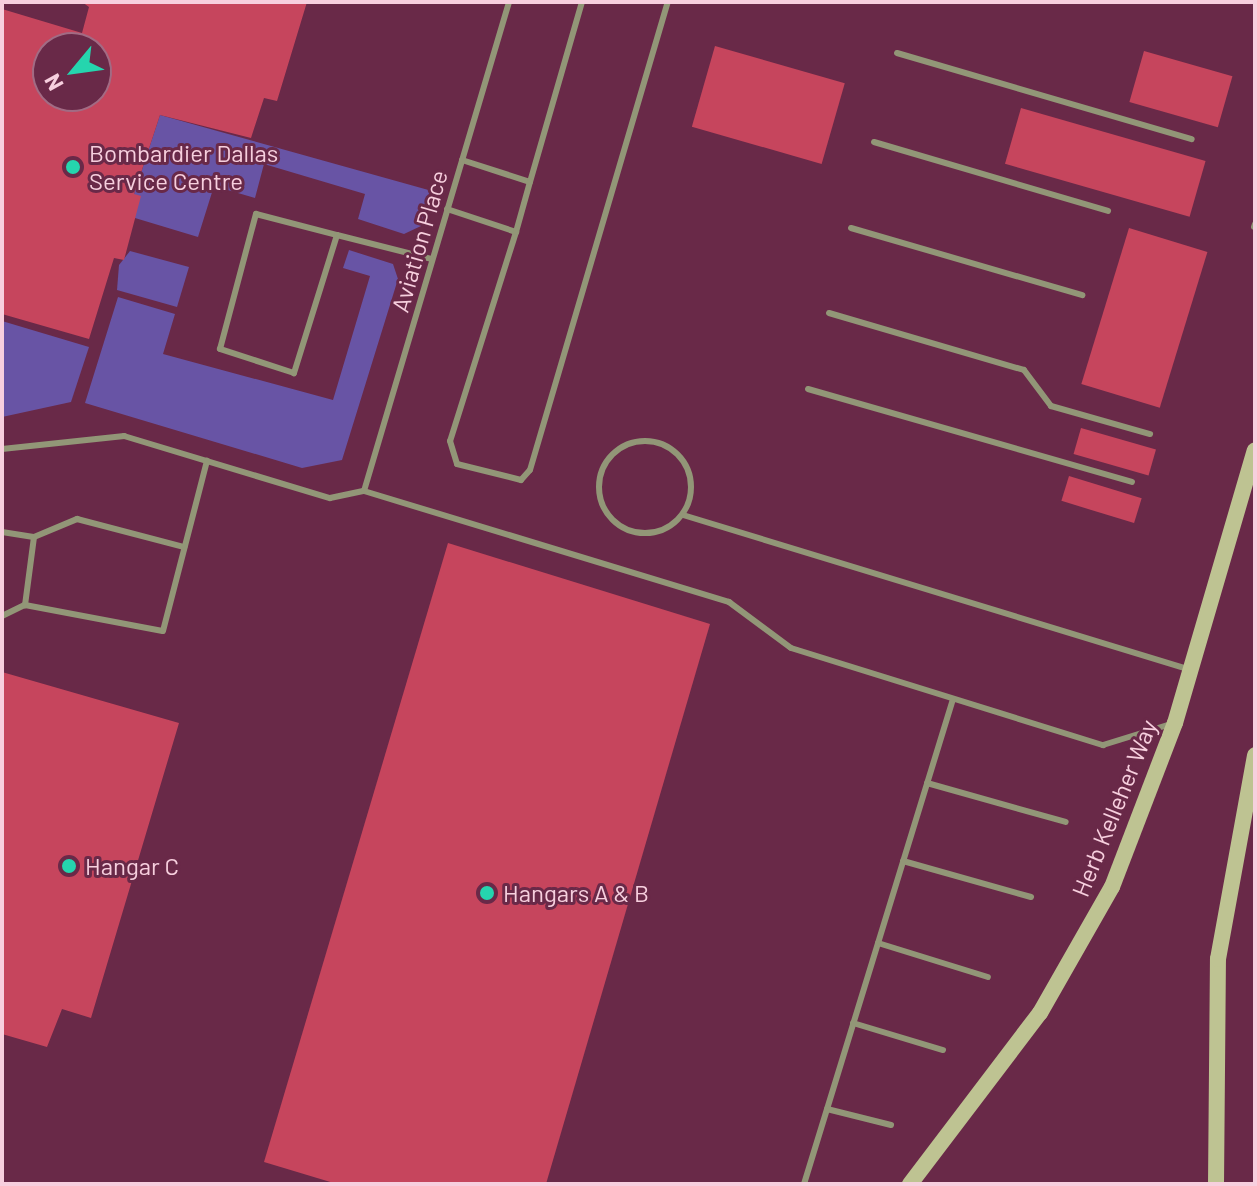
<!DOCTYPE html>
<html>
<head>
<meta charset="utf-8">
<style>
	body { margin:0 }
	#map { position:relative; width:1257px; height:1186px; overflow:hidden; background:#692948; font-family:Barlow,sans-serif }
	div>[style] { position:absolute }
	.green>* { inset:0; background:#6854a5 }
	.building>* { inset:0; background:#c6455d; transform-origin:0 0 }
	.service>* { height:6px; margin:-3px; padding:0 3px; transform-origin:3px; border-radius:3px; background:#929677 }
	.service>.ring { margin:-3px; padding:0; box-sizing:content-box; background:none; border:6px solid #929677; border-radius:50% }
	.secondary>* { height:16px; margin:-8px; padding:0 8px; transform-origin:8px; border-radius:8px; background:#bec392 }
	.dots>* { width:22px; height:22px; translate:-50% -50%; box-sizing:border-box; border:4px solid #692948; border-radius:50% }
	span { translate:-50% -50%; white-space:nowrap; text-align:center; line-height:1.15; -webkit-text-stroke:6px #692948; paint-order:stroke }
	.poi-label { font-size:24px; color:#f7cfde }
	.left { translate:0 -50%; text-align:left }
	.street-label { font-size:24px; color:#f7cfde }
	.frame { position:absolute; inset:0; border:4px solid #f7cfde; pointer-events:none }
	.north { position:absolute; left:32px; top:32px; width:80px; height:80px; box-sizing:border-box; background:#692948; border:2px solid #a26b84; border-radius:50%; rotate:241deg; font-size:22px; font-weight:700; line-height:32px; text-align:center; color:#f7cfde }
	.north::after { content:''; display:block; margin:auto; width:28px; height:36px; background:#25d5ae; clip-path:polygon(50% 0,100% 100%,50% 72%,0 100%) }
</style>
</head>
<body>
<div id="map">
	<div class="green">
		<i style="clip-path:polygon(160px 115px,432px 191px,421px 226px,404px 234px,358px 219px,365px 194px,264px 164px,255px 198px,214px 186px,198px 237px,135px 218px,134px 194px)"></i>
		<i style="clip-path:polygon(349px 250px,393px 264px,398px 279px,342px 460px,302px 468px,85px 403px,118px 297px,175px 314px,163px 354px,333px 400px,370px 276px,343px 268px)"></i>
		<i style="clip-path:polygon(130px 251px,189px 267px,177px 307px,117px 290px,119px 265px)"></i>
		<i style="clip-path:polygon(2px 321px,89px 347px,71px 402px,2px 417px)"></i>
	</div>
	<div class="building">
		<i style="clip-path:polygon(evenodd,82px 2px,307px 2px,277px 101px,264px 98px,251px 138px,160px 115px,134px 194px,141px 196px,124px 260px,114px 258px,89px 339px,2px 314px,2px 9px,82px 33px,89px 7px,82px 2px,48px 48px,96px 48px,96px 96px,48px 96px,48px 48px)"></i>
		<i style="left:715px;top:46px;width:135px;height:84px;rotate:16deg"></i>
		<i style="left:1144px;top:51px;width:92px;height:53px;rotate:16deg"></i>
		<i style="left:1021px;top:108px;width:192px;height:58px;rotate:16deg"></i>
		<i style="left:1129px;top:228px;width:82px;height:163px;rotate:17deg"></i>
		<i style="left:1081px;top:428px;width:78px;height:27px;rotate:16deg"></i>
		<i style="left:1069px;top:476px;width:76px;height:26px;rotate:17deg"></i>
		<i style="clip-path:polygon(448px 543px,710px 624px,546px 1184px,337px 1184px,264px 1162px)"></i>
		<i style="clip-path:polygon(2px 672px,179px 723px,91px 1018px,62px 1009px,47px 1047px,2px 1034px)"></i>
	</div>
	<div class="service">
		<i style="left:897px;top:53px;width:307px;rotate:16.3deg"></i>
		<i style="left:874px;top:142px;width:244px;rotate:16.4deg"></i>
		<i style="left:462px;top:160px;width:71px;rotate:17.9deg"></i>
		<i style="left:530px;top:182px;width:187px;rotate:-73.9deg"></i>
		<i style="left:447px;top:209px;width:73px;rotate:18.4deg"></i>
		<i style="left:516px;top:232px;width:219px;rotate:107.5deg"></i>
		<i style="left:450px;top:441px;width:24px;rotate:73deg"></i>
		<i style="left:457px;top:464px;width:66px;rotate:14deg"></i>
		<i style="left:521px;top:480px;width:13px;rotate:-48deg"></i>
		<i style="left:530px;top:470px;width:488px;rotate:-73.6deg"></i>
		<i style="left:1254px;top:227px;width:3px;rotate:-72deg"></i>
		<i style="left:851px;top:228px;width:241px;rotate:16.2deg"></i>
		<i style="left:516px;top:232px;width:52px;rotate:-74.4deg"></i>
		<i style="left:337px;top:235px;width:145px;rotate:107.3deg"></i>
		<i style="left:294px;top:373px;width:78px;rotate:-162deg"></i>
		<i style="left:220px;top:349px;width:140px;rotate:-75.1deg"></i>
		<i style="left:256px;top:214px;width:84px;rotate:14.5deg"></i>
		<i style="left:337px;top:235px;width:98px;rotate:14.2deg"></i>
		<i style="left:829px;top:313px;width:203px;rotate:16.3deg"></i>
		<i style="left:1024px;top:370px;width:45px;rotate:53.1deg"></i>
		<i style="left:1051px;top:406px;width:103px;rotate:15.8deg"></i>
		<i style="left:808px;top:389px;width:337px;rotate:16deg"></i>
		<i class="ring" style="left:599px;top:441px;width:86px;height:86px"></i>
		<i style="left:2px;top:449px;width:123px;rotate:-6.1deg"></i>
		<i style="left:124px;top:436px;width:215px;rotate:16.8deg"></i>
		<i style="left:330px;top:498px;width:35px;rotate:-12deg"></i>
		<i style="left:364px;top:491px;width:382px;rotate:16.9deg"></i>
		<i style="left:729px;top:602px;width:77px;rotate:36.6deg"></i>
		<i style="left:791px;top:648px;width:327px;rotate:17.3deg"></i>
		<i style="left:1103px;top:745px;width:71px;rotate:-17.2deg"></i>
		<i style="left:364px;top:491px;width:510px;rotate:-73.48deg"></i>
		<i style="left:683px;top:515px;width:528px;rotate:16.96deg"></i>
		<i style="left:2px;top:532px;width:32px;rotate:9deg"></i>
		<i style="left:34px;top:537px;width:69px;rotate:97.5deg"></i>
		<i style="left:34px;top:537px;width:47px;rotate:-22.7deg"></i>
		<i style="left:77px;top:519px;width:111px;rotate:14.7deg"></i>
		<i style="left:2px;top:616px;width:25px;rotate:-26deg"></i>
		<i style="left:25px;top:605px;width:140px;rotate:10.7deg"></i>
		<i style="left:163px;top:631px;width:176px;rotate:-75.5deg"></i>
		<i style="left:927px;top:783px;width:144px;rotate:15.7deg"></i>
		<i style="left:903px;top:861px;width:133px;rotate:15.7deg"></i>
		<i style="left:878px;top:943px;width:115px;rotate:17.2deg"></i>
		<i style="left:853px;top:1023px;width:94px;rotate:16.7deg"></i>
		<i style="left:827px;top:1109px;width:66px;rotate:14deg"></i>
		<i style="left:804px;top:1184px;width:507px;rotate:-72.92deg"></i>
	</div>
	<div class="secondary">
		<i style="left:910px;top:1184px;width:215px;rotate:-52.8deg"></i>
		<i style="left:1040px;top:1013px;width:145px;rotate:-60.3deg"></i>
		<i style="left:1112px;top:887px;width:176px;rotate:-69deg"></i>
		<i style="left:1175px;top:723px;width:284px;rotate:-73.7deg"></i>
		<i style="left:1216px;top:1184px;width:225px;rotate:-89.5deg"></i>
		<i style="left:1218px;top:959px;width:207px;rotate:-79.7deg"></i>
	</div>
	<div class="dots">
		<i style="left:73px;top:167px;background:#25d5ae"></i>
		<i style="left:69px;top:866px;background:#25d5ae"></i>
		<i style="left:487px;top:893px;background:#25d5ae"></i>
	</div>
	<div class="poi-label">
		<span class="left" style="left:89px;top:167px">Bombardier Dallas<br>Service Centre</span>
		<span class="left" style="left:85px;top:866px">Hangar C</span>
		<span class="left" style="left:503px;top:893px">Hangars A &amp; B</span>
	</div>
	<div class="street-label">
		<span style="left:419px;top:241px;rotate:-74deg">Aviation Place</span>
		<span style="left:1114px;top:808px;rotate:-68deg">Herb Kelleher Way</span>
	</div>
	<div class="frame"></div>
	<div class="north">N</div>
</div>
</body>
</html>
